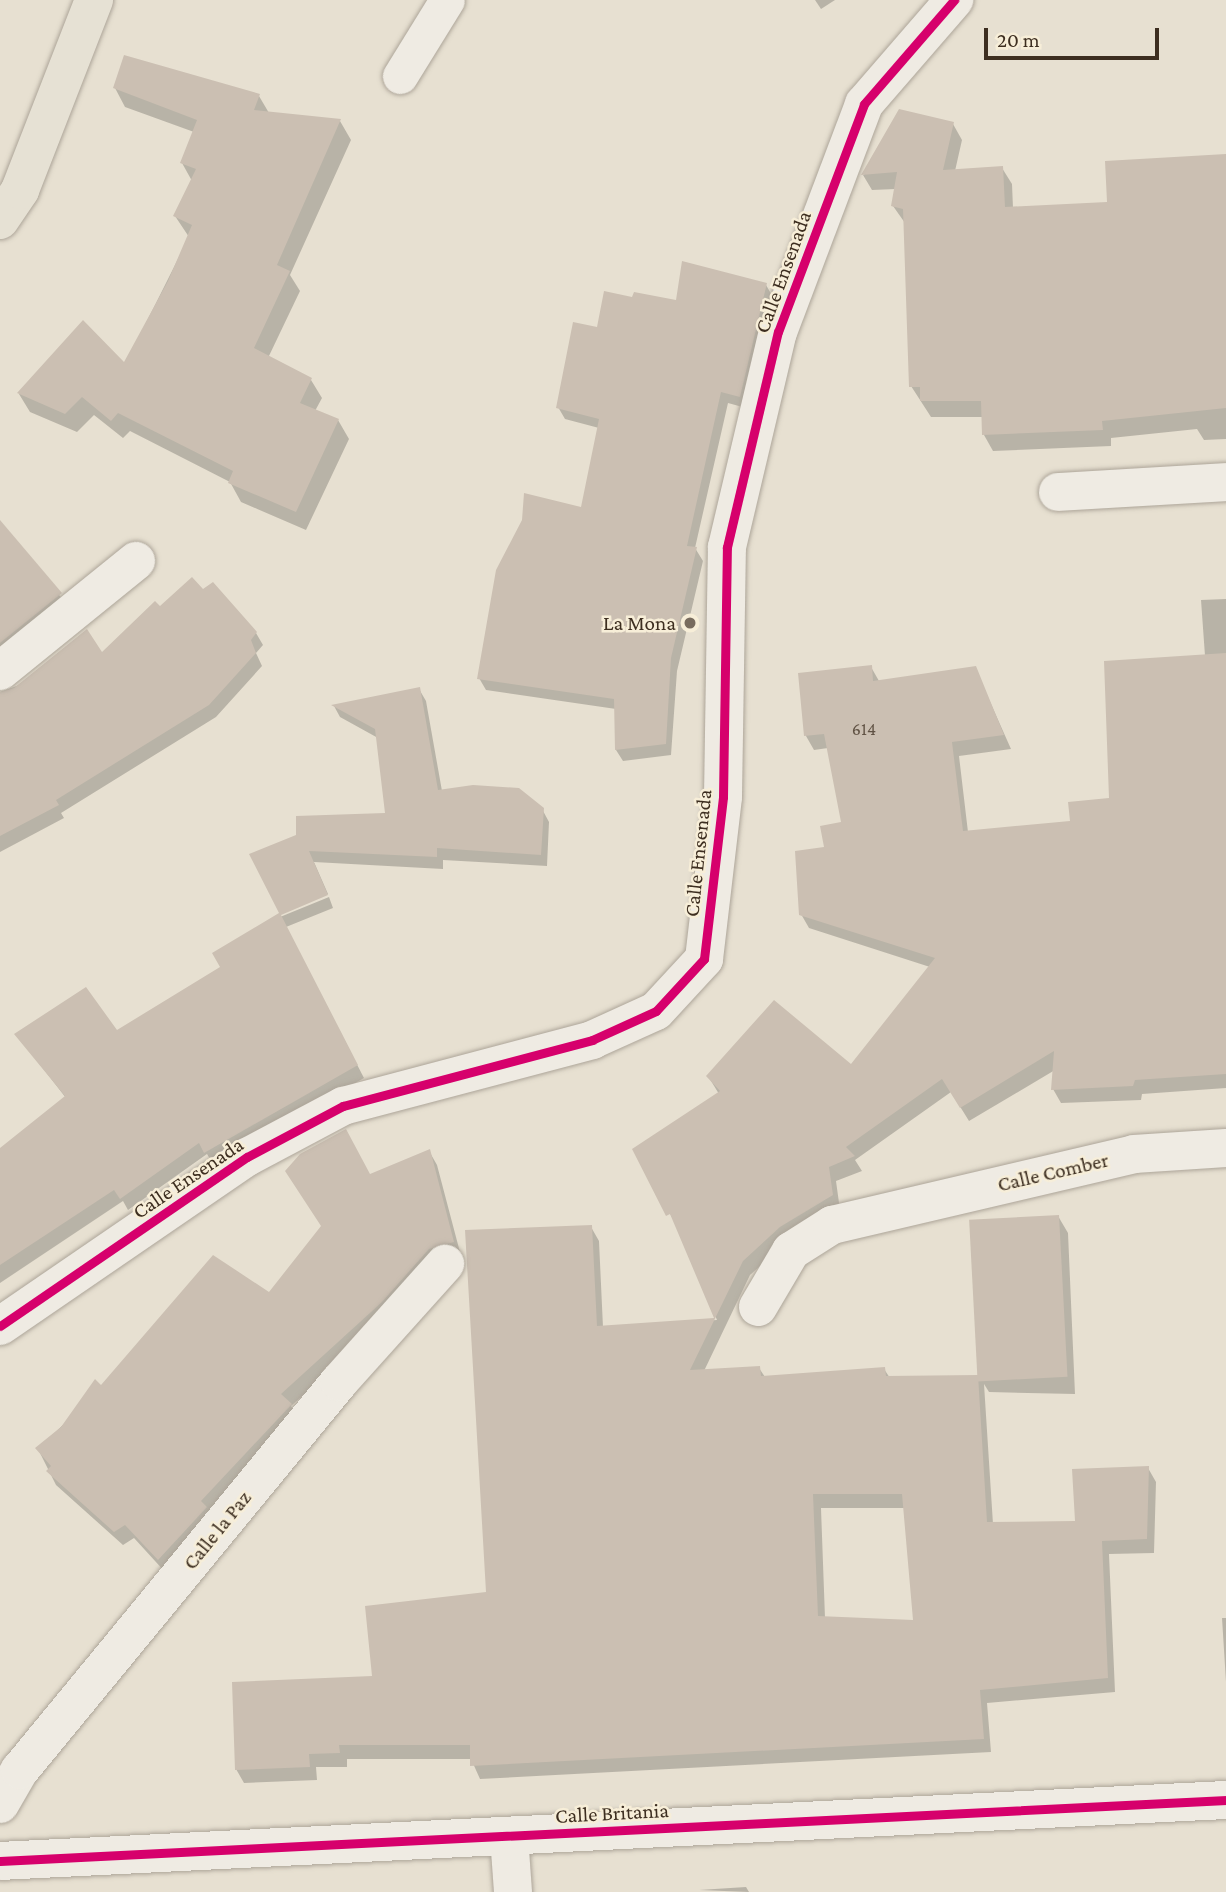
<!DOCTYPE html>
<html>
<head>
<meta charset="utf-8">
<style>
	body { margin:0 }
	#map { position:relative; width:1226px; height:1892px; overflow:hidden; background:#e7e0d1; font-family:"Crimson Pro",serif }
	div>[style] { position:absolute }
	.shadow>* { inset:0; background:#0003 }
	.building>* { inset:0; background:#cbbfb2; transform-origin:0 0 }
	.roads { filter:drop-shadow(0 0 2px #ada599) drop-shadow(0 0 2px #ada599) }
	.lane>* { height:35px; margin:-17.5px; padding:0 17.5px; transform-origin:17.5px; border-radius:17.5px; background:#efebe3 }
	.street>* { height:38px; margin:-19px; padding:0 19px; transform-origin:19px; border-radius:19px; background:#efebe3 }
	.primary>* { height:38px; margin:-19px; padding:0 19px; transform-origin:19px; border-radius:19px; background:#e6e1d4 }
	.cycleway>* { height:9px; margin:-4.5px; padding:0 4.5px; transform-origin:4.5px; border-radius:4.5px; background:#d6006c }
	.dots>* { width:19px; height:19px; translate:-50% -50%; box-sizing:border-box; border:4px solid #f7eed8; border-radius:50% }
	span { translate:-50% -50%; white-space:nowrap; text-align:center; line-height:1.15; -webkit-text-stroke:5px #f7eed8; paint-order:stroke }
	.number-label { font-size:18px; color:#605244 }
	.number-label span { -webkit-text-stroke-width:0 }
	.street-label { font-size:21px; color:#3d2e20 }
	.poi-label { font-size:21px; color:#3d2e20 }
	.right { translate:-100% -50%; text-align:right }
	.scale { position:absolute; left:984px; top:28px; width:175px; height:32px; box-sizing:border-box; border:4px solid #3d2e20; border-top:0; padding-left:9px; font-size:21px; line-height:24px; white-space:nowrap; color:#3d2e20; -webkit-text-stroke:5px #f7eed8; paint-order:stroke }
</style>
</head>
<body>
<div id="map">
	<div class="shadow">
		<i style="clip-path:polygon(815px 0,835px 0,821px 9px)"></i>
		<i style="clip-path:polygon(115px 88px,259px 96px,269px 113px,340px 121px,351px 140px,290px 275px,300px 291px,268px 358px,311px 380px,322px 398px,315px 411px,338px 420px,349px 439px,306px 530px,241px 502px,230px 482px,130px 431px,123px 438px,94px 415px,77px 432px,30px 412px,19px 394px,125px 365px,189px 237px,175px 216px,192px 181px,182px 163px,194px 132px,125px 107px)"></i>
		<i style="clip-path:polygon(953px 124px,962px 140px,955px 171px,1002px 168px,1012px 184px,1013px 208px,1109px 203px,1226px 156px,1226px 439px,1204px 440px,1197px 429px,1111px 438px,1111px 446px,993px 451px,984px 435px,983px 417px,931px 417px,911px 386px,905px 223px,893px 206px,896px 189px,872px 190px,863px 175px)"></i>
		<i style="clip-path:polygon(766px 285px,773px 297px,746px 408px,728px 403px,695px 548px,703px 561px,677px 671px,671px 755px,623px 761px,616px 750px,616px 709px,486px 690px,479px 678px,583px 509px,599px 428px,565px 419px,558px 407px,598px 329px,634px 299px,678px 302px)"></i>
		<i style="clip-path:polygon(0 522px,68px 606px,0 663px)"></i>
		<i style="clip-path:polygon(202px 592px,256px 633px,263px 645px,256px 653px,262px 666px,216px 717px,61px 813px,64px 818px,0 852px,0 692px,102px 655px,160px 609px)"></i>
		<i style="clip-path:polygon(evenodd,1226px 599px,1226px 1088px,1142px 1094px,1141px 1100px,1061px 1103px,1053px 1089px,1055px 1070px,969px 1121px,951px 1092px,855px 1160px,862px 1171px,836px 1181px,840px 1210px,788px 1241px,750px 1275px,704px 1371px,759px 1368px,765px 1377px,884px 1369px,890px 1378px,980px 1377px,971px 1222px,1058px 1216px,1068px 1233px,1075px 1394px,989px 1392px,984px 1384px,993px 1524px,1077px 1523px,1148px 1468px,1156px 1482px,1154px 1553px,1109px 1554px,1115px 1692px,987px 1703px,991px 1752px,480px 1779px,471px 1759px,347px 1759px,347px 1767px,316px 1767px,317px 1780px,244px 1783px,236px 1769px,374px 1678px,488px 1594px,591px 1227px,599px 1241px,603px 1327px,717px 1320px,678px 1228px,635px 1150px,719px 1094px,708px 1076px,851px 1066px,930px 967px,809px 928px,801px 914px,826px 849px,843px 823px,828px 748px,814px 750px,806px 736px,800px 674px,871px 667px,879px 681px,975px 668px,1011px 749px,959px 756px,968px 832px,1072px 822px,1111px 800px,1205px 656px,1201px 600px,1226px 599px,821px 1508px,905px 1508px,915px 1622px,825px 1618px,821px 1508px)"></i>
		<i style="clip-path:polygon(419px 689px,426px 701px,442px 791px,542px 809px,549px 822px,547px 866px,443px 860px,443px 869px,314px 862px,328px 894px,281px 913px,252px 854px,387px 815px,378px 738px,340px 717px,334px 706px)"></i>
		<i style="clip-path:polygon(329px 897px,333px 908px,286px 927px,364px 1078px,213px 1164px,207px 1154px,128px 1210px,123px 1201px,0 1283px,0 1150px,66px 1098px,17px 1035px,116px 1032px,223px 968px,280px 917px)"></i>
		<i style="clip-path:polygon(429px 1151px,437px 1165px,461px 1256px,291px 1406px,299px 1419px,166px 1573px,134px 1538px,123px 1545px,56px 1485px,38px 1449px,101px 1388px,269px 1295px,370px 1176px)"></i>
		<i style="clip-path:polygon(1222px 1618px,1226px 1618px,1226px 1682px)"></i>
		<i style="clip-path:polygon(746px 1887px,749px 1892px,699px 1890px)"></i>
	</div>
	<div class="building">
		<i style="clip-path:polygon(124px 55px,260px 94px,254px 110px,341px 119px,277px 265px,290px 271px,254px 348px,312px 378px,300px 403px,339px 419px,296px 512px,228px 483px,233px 471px,118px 413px,111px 421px,82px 397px,65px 414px,17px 393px,83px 320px,124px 362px,168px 281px,192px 225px,173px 216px,196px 169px,180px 163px,197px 120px,113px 88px)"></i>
		<i style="clip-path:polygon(899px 109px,954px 122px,943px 170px,1003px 166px,1005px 207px,1107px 202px,1105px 161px,1226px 154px,1226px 408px,1102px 421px,1103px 430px,982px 435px,981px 401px,920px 401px,920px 387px,909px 387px,903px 209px,891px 206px,897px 172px,861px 175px)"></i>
		<i style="clip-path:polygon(682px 261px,767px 283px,740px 397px,721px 392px,687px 546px,697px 547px,671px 658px,666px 744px,615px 750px,614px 699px,477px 679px,496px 570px,522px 520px,524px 493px,581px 507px,599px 419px,556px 408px,573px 322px,597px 327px,604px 291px,632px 297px,634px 292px,676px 300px)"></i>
		<i style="clip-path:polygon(0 520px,62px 593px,0 643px)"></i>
		<i style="clip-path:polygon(192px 577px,203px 589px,213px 582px,257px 632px,251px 640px,256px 653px,209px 705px,56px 800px,59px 805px,0 836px,0 692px,14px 688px,87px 629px,102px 652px,155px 601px,160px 606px)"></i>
		<i style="clip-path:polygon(evenodd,1226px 653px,1226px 1074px,1135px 1080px,1133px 1086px,1051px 1090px,1054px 1051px,960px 1108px,942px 1079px,846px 1147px,855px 1156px,829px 1167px,833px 1195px,780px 1227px,743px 1261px,690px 1370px,760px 1366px,761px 1376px,885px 1367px,886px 1376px,978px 1375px,987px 1522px,1075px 1521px,1072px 1469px,1149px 1466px,1147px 1539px,1102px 1541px,1108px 1678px,980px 1690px,984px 1739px,470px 1766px,470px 1745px,339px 1745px,340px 1753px,309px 1754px,310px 1767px,235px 1770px,232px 1682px,372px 1676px,365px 1606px,486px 1592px,465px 1230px,592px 1225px,597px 1326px,714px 1318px,670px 1214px,666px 1216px,632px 1149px,720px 1091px,706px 1076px,774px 1000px,851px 1064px,935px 958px,799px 915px,795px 851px,824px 847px,820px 826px,841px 822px,824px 734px,804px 736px,798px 673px,872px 665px,873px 681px,976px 666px,1004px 735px,952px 742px,963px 831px,1070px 821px,1068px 802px,1109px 798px,1104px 661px,1226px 653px,813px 1494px,902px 1494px,913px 1620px,818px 1616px,813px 1494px)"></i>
		<i style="clip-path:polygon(420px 687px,438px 790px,473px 785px,519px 788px,544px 808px,541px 855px,437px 848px,437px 857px,309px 851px,328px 895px,281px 915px,358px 1065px,204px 1153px,199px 1143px,120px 1199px,114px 1190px,0 1265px,0 1148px,65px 1096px,14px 1034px,86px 987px,117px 1030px,220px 967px,212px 953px,279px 913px,249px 854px,296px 835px,296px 816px,385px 813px,375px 729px,331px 705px)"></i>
		<i style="clip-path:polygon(346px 1129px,370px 1174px,430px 1149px,454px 1242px,429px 1249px,382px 1302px,281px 1394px,292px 1404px,201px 1501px,207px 1507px,158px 1560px,125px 1525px,114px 1532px,46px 1471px,51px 1466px,35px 1448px,61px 1427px,95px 1379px,101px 1385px,213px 1255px,269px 1292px,321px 1226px,285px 1171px,300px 1154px)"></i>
		<i style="left:1059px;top:1215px;width:162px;height:90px;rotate:87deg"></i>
	</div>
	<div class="roads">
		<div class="lane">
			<i style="left:400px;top:76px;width:89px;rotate:-58.3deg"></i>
		</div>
		<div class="street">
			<i style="left:1058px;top:492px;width:168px;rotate:-3.4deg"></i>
			<i style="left:0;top:671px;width:175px;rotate:-39deg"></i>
			<i style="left:758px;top:1307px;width:65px;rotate:-59.5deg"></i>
			<i style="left:791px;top:1251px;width:49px;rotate:-32.4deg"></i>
			<i style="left:832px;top:1225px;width:310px;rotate:-13.2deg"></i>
			<i style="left:1134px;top:1154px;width:92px;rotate:-3.7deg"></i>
			<i style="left:0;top:1326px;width:299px;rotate:-34.4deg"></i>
			<i style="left:247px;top:1157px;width:109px;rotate:-28deg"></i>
			<i style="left:343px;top:1106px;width:258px;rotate:-14.8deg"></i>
			<i style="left:592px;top:1040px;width:70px;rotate:-24.4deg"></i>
			<i style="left:656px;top:1011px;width:71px;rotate:-47.3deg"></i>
			<i style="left:704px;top:959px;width:163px;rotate:-83.3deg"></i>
			<i style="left:723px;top:797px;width:250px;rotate:-89.1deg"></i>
			<i style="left:727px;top:547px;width:221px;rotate:-76.7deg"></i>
			<i style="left:778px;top:332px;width:244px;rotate:-69.3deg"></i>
			<i style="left:864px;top:104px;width:138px;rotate:-49.1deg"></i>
			<i style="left:0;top:1804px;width:39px;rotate:-60deg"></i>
			<i style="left:20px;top:1770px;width:502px;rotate:-50.57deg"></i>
			<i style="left:339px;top:1382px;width:159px;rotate:-48.1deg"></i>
			<i style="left:509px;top:1836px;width:56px;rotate:85.9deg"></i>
			<i style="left:0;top:1861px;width:1228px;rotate:-2.85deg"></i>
		</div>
		<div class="primary">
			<i style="left:0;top:220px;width:36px;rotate:-56deg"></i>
			<i style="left:20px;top:190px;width:204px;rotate:-68.7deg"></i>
		</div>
	</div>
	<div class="cycleway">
		<i style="left:0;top:1326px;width:299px;rotate:-34.4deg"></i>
		<i style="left:247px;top:1157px;width:109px;rotate:-28deg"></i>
		<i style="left:343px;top:1106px;width:258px;rotate:-14.8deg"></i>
		<i style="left:592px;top:1040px;width:70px;rotate:-24.4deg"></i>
		<i style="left:656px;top:1011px;width:71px;rotate:-47.3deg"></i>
		<i style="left:704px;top:959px;width:163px;rotate:-83.3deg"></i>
		<i style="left:723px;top:797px;width:250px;rotate:-89.1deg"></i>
		<i style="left:727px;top:547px;width:221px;rotate:-76.7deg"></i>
		<i style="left:778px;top:332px;width:244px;rotate:-69.3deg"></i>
		<i style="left:864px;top:104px;width:138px;rotate:-49.1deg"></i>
		<i style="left:0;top:1861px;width:1228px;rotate:-2.85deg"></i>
	</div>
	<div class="dots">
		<i style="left:690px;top:623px;background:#786c5e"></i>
	</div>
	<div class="number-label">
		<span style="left:864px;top:729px">614</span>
	</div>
	<div class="street-label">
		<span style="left:783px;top:272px;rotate:-70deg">Calle Ensenada</span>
		<span style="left:698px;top:853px;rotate:-84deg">Calle Ensenada</span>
		<span style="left:1053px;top:1172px;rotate:-13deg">Calle Comber</span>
		<span style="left:188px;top:1178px;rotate:-34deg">Calle Ensenada</span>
		<span style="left:217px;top:1530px;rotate:-51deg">Calle la Paz</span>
		<span style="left:612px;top:1813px;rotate:-3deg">Calle Britania</span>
	</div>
	<div class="poi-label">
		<span class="right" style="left:676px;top:623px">La Mona</span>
	</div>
	<div class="scale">20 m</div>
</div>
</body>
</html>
